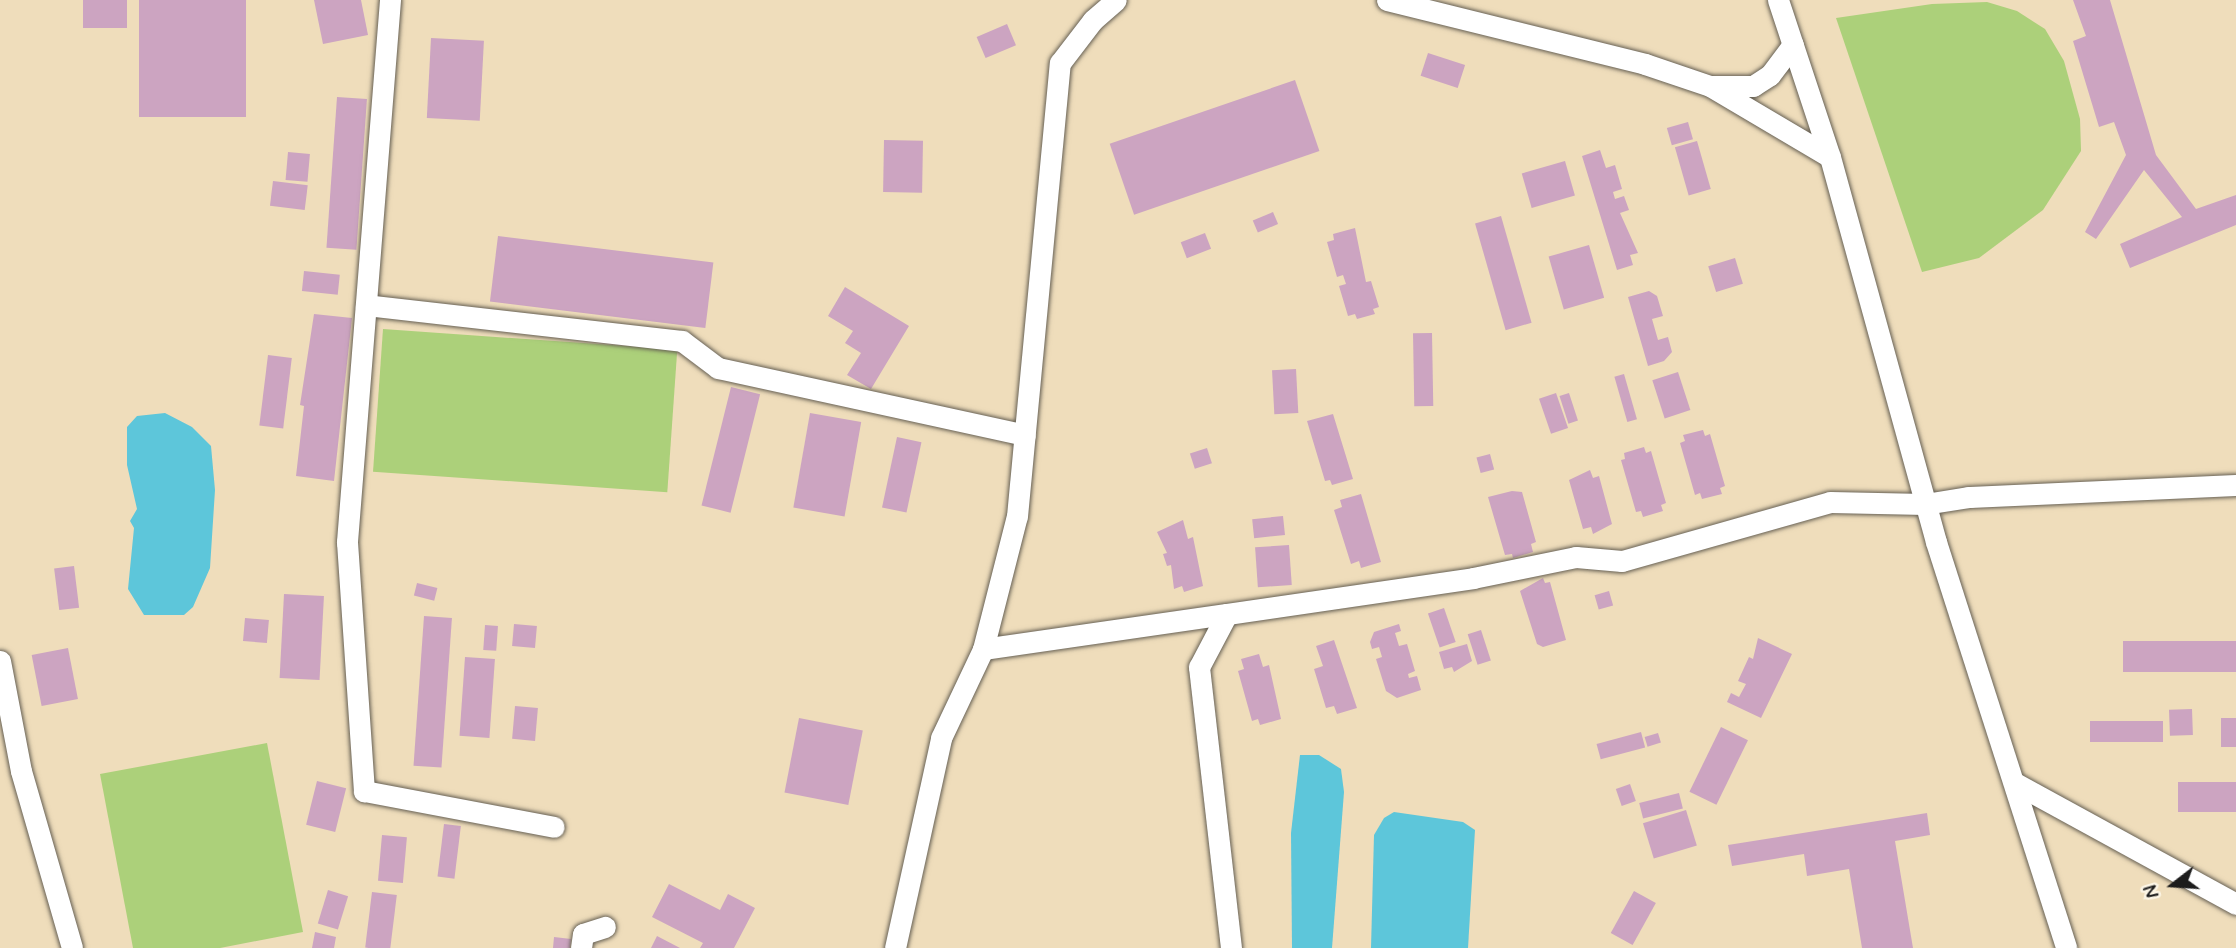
<!DOCTYPE html>
<html>
<head>
<meta charset="utf-8">
<style>
	body { margin:0 }
	#map { position:relative; width:2236px; height:948px; overflow:hidden; background:#efddbb; font-family:Mynerve,sans-serif }
	div>[style] { position:absolute }
	.green>* { inset:0; background:#acd07a; transform-origin:0 0 }
	.water>* { inset:0; background:#5dc6da }
	.building>* { inset:0; background:#cca4c1; transform-origin:0 0 }
	.roads { filter:drop-shadow(0 0 2px #666054) drop-shadow(0 0 2px #666054) }
	.minor>* { height:21px; margin:-10.5px; padding:0 10.5px; transform-origin:10.5px; border-radius:10.5px; background:#fff }
	span { translate:-50% -50%; white-space:nowrap; text-align:center; line-height:1.15; -webkit-text-stroke:6px #fcf5e5; paint-order:stroke }
	.north { position:absolute; left:2138px; top:850px; width:70px; height:70px; -webkit-text-stroke:5px #fcf5e5; paint-order:stroke; rotate:253deg; font-size:19px; font-weight:700; line-height:28px; text-align:center; color:#1c1c1c }
	.north::after { content:''; display:block; margin:auto; width:24px; height:32px; background:#1c1c1c; clip-path:polygon(50% 0,100% 100%,50% 72%,0 100%) }
</style>
</head>
<body>
<div id="map">
	<div class="green">
		<i style="clip-path:polygon(1987px 2px,2017px 11px,2045px 29px,2064px 61px,2080px 119px,2081px 151px,2043px 210px,1979px 258px,1922px 272px,1836px 18px,1932px 4px)"></i>
		<i style="left:383px;top:329px;width:295px;height:143px;rotate:4deg"></i>
		<i style="clip-path:polygon(267px 743px,303px 932px,220px 948px,133px 948px,100px 774px)"></i>
	</div>
	<div class="water">
		<i style="clip-path:polygon(165px 413px,192px 427px,211px 446px,215px 490px,210px 568px,193px 607px,184px 615px,144px 615px,128px 589px,134px 528px,130px 521px,137px 509px,127px 465px,127px 427px,137px 416px)"></i>
		<i style="clip-path:polygon(1300px 755px,1319px 755px,1341px 769px,1344px 792px,1332px 948px,1292px 948px,1291px 833px)"></i>
		<i style="clip-path:polygon(1394px 812px,1463px 822px,1475px 830px,1468px 948px,1371px 948px,1374px 835px,1384px 818px)"></i>
	</div>
	<div class="building">
		<i style="left:83px;top:0;width:44px;height:28px"></i>
		<i style="left:139px;top:0;width:107px;height:117px"></i>
		<i style="clip-path:polygon(314px 0,361px 0,368px 35px,323px 44px)"></i>
		<i style="clip-path:polygon(2073px 0,2110px 0,2156px 155px,2196px 209px,2236px 195px,2236px 225px,2130px 268px,2120px 244px,2182px 217px,2144px 170px,2096px 239px,2085px 232px,2126px 155px,2114px 122px,2099px 127px,2073px 41px,2086px 36px)"></i>
		<i style="left:1007px;top:24px;width:23px;height:33px;rotate:67deg"></i>
		<i style="left:431px;top:38px;width:53px;height:80px;rotate:3deg"></i>
		<i style="left:1428px;top:53px;width:39px;height:24px;rotate:18deg"></i>
		<i style="left:1295px;top:80px;width:75px;height:196px;rotate:71deg"></i>
		<i style="left:337px;top:97px;width:30px;height:151px;rotate:4deg"></i>
		<i style="left:1688px;top:122px;width:18px;height:22px;rotate:74deg"></i>
		<i style="left:884px;top:140px;width:39px;height:52px;rotate:1deg"></i>
		<i style="left:1697px;top:141px;width:50px;height:23px;rotate:74deg"></i>
		<i style="clip-path:polygon(1600px 150px,1606px 168px,1615px 165px,1622px 189px,1613px 192px,1615px 199px,1624px 196px,1629px 210px,1620px 213px,1638px 253px,1630px 255px,1633px 265px,1617px 270px,1582px 156px)"></i>
		<i style="left:288px;top:152px;width:22px;height:28px;rotate:5deg"></i>
		<i style="left:1565px;top:161px;width:36px;height:45px;rotate:74deg"></i>
		<i style="left:273px;top:181px;width:35px;height:25px;rotate:7deg"></i>
		<i style="left:1273px;top:212px;width:13px;height:22px;rotate:67deg"></i>
		<i style="left:1501px;top:216px;width:111px;height:27px;rotate:74deg"></i>
		<i style="clip-path:polygon(1355px 228px,1366px 282px,1371px 281px,1379px 307px,1373px 309px,1375px 314px,1357px 319px,1355px 314px,1348px 316px,1339px 286px,1346px 284px,1343px 275px,1337px 277px,1327px 242px,1334px 240px,1333px 234px)"></i>
		<i style="left:1205px;top:233px;width:17px;height:26px;rotate:69deg"></i>
		<i style="left:498px;top:236px;width:217px;height:66px;rotate:7deg"></i>
		<i style="left:1589px;top:245px;width:55px;height:42px;rotate:74deg"></i>
		<i style="left:1735px;top:258px;width:27px;height:28px;rotate:73deg"></i>
		<i style="left:304px;top:271px;width:36px;height:20px;rotate:6deg"></i>
		<i style="clip-path:polygon(845px 287px,909px 326px,871px 389px,847px 375px,861px 353px,845px 343px,853px 331px,828px 316px)"></i>
		<i style="clip-path:polygon(1649px 291px,1657px 296px,1663px 316px,1652px 319px,1658px 340px,1668px 337px,1672px 352px,1664px 361px,1648px 366px,1628px 297px)"></i>
		<i style="clip-path:polygon(314px 314px,352px 318px,334px 481px,296px 476px,304px 406px,300px 405px)"></i>
		<i style="left:1432px;top:333px;width:73px;height:19px;rotate:89deg"></i>
		<i style="left:268px;top:355px;width:24px;height:71px;rotate:7deg"></i>
		<i style="left:1296px;top:369px;width:44px;height:24px;rotate:87deg"></i>
		<i style="left:1678px;top:372px;width:40px;height:27px;rotate:72deg"></i>
		<i style="left:1624px;top:374px;width:47px;height:10px;rotate:74deg"></i>
		<i style="left:731px;top:387px;width:30px;height:122px;rotate:14deg"></i>
		<i style="left:1556px;top:393px;width:37px;height:18px;rotate:71deg"></i>
		<i style="left:1569px;top:393px;width:29px;height:10px;rotate:72deg"></i>
		<i style="left:810px;top:413px;width:52px;height:96px;rotate:10deg"></i>
		<i style="clip-path:polygon(1333px 414px,1353px 479px,1332px 485px,1330px 480px,1325px 481px,1307px 421px)"></i>
		<i style="clip-path:polygon(1703px 430px,1705px 436px,1710px 434px,1725px 486px,1720px 488px,1722px 494px,1702px 499px,1700px 493px,1695px 495px,1680px 443px,1685px 441px,1683px 435px)"></i>
		<i style="left:897px;top:437px;width:25px;height:72px;rotate:12deg"></i>
		<i style="clip-path:polygon(1644px 447px,1646px 453px,1651px 451px,1666px 503px,1661px 505px,1663px 511px,1643px 517px,1641px 511px,1636px 512px,1621px 460px,1625px 459px,1624px 453px)"></i>
		<i style="left:1207px;top:448px;width:16px;height:18px;rotate:72deg"></i>
		<i style="left:1490px;top:454px;width:16px;height:14px;rotate:75deg"></i>
		<i style="clip-path:polygon(1590px 470px,1593px 478px,1599px 476px,1612px 524px,1593px 534px,1591px 527px,1583px 529px,1569px 480px)"></i>
		<i style="clip-path:polygon(1512px 491px,1522px 492px,1536px 542px,1531px 544px,1533px 552px,1513px 558px,1512px 554px,1505px 555px,1488px 497px)"></i>
		<i style="clip-path:polygon(1361px 494px,1381px 562px,1361px 568px,1359px 561px,1351px 564px,1334px 510px,1342px 507px,1340px 500px)"></i>
		<i style="left:1283px;top:516px;width:19px;height:31px;rotate:84deg"></i>
		<i style="clip-path:polygon(1183px 520px,1188px 539px,1193px 537px,1203px 586px,1184px 592px,1182px 586px,1174px 589px,1171px 565px,1167px 566px,1163px 554px,1167px 553px,1157px 532px)"></i>
		<i style="left:1289px;top:545px;width:40px;height:34px;rotate:86deg"></i>
		<i style="left:74px;top:566px;width:42px;height:20px;rotate:83deg"></i>
		<i style="clip-path:polygon(1543px 578px,1545px 583px,1550px 582px,1566px 640px,1543px 647px,1537px 644px,1520px 591px)"></i>
		<i style="left:417px;top:583px;width:21px;height:13px;rotate:14deg"></i>
		<i style="left:1609px;top:591px;width:15px;height:15px;rotate:74deg"></i>
		<i style="left:284px;top:594px;width:40px;height:84px;rotate:3deg"></i>
		<i style="left:1444px;top:608px;width:36px;height:17px;rotate:71deg"></i>
		<i style="left:424px;top:616px;width:28px;height:150px;rotate:4deg"></i>
		<i style="left:245px;top:618px;width:24px;height:23px;rotate:5deg"></i>
		<i style="left:514px;top:624px;width:23px;height:22px;rotate:5deg"></i>
		<i style="clip-path:polygon(1399px 624px,1401px 631px,1395px 633px,1399px 646px,1407px 644px,1415px 671px,1408px 674px,1409px 678px,1417px 676px,1421px 690px,1397px 698px,1386px 691px,1376px 659px,1382px 657px,1379px 647px,1372px 649px,1370px 642px,1374px 632px)"></i>
		<i style="left:485px;top:625px;width:13px;height:25px;rotate:4deg"></i>
		<i style="left:1481px;top:630px;width:32px;height:14px;rotate:72deg"></i>
		<i style="clip-path:polygon(1758px 638px,1792px 654px,1761px 718px,1727px 702px,1731px 693px,1739px 697px,1746px 684px,1738px 681px,1749px 657px,1753px 659px)"></i>
		<i style="clip-path:polygon(1334px 640px,1357px 708px,1337px 714px,1334px 706px,1326px 708px,1314px 669px,1323px 666px,1316px 646px)"></i>
		<i style="left:2236px;top:641px;width:31px;height:113px;rotate:90deg"></i>
		<i style="clip-path:polygon(1467px 644px,1472px 661px,1454px 672px,1452px 667px,1444px 669px,1439px 652px)"></i>
		<i style="left:68px;top:648px;width:52px;height:37px;rotate:79deg"></i>
		<i style="clip-path:polygon(1259px 654px,1263px 667px,1269px 665px,1281px 719px,1260px 725px,1258px 719px,1252px 721px,1238px 671px,1244px 669px,1241px 659px)"></i>
		<i style="left:465px;top:657px;width:30px;height:79px;rotate:4deg"></i>
		<i style="left:515px;top:706px;width:23px;height:33px;rotate:5deg"></i>
		<i style="left:2192px;top:709px;width:26px;height:23px;rotate:88deg"></i>
		<i style="left:799px;top:718px;width:65px;height:76px;rotate:11deg"></i>
		<i style="left:2221px;top:718px;width:15px;height:29px"></i>
		<i style="left:2163px;top:721px;width:21px;height:73px;rotate:90deg"></i>
		<i style="left:1721px;top:727px;width:30px;height:72px;rotate:26deg"></i>
		<i style="left:1641px;top:732px;width:16px;height:46px;rotate:75deg"></i>
		<i style="left:1658px;top:733px;width:10px;height:14px;rotate:73deg"></i>
		<i style="left:317px;top:781px;width:30px;height:45px;rotate:14deg"></i>
		<i style="left:2236px;top:782px;width:30px;height:58px;rotate:90deg"></i>
		<i style="left:1630px;top:784px;width:18px;height:15px;rotate:71deg"></i>
		<i style="left:1679px;top:793px;width:16px;height:41px;rotate:76deg"></i>
		<i style="left:1686px;top:810px;width:37px;height:45px;rotate:73deg"></i>
		<i style="clip-path:polygon(1927px 813px,1930px 835px,1895px 841px,1913px 948px,1862px 948px,1849px 869px,1807px 876px,1804px 854px,1732px 866px,1728px 845px)"></i>
		<i style="left:444px;top:824px;width:17px;height:53px;rotate:7deg"></i>
		<i style="left:382px;top:835px;width:25px;height:46px;rotate:5deg"></i>
		<i style="clip-path:polygon(669px 884px,720px 910px,728px 894px,755px 908px,734px 948px,700px 948px,703px 943px,652px 917px)"></i>
		<i style="left:328px;top:890px;width:21px;height:35px;rotate:17deg"></i>
		<i style="left:1634px;top:891px;width:25px;height:48px;rotate:29deg"></i>
		<i style="left:372px;top:892px;width:25px;height:56px;rotate:7deg"></i>
		<i style="clip-path:polygon(315px 932px,336px 937px,334px 948px,312px 948px)"></i>
		<i style="clip-path:polygon(657px 936px,680px 948px,651px 948px)"></i>
		<i style="clip-path:polygon(554px 937px,571px 939px,570px 948px,553px 948px)"></i>
	</div>
	<div class="roads">
		<div class="minor">
			<i style="left:390px;top:0;width:544px;rotate:94.54deg"></i>
			<i style="left:347px;top:542px;width:250px;rotate:86.1deg"></i>
			<i style="left:364px;top:791px;width:193px;rotate:10.7deg"></i>
			<i style="left:1387px;top:0;width:266px;rotate:13.9deg"></i>
			<i style="left:1645px;top:64px;width:69px;rotate:18.7deg"></i>
			<i style="left:1710px;top:86px;width:139px;rotate:30.6deg"></i>
			<i style="left:1778px;top:0;width:165px;rotate:71.7deg"></i>
			<i style="left:1830px;top:157px;width:399px;rotate:74.6deg"></i>
			<i style="left:1936px;top:542px;width:426px;rotate:72.2deg"></i>
			<i style="left:1712px;top:86px;width:41px"></i>
			<i style="left:1753px;top:86px;width:20px;rotate:-33deg"></i>
			<i style="left:1770px;top:75px;width:38px;rotate:-53deg"></i>
			<i style="left:366px;top:305px;width:318px;rotate:6.5deg"></i>
			<i style="left:682px;top:341px;width:45px;rotate:36.9deg"></i>
			<i style="left:718px;top:368px;width:314px;rotate:12.3deg"></i>
			<i style="left:1227px;top:614px;width:249px;rotate:-8.3deg"></i>
			<i style="left:1473px;top:578px;width:105px;rotate:-11.5deg"></i>
			<i style="left:1576px;top:557px;width:46px;rotate:5deg"></i>
			<i style="left:1622px;top:561px;width:216px;rotate:-15.8deg"></i>
			<i style="left:1830px;top:502px;width:95px;rotate:1.2deg"></i>
			<i style="left:1925px;top:504px;width:45px;rotate:-9deg"></i>
			<i style="left:1969px;top:497px;width:267px;rotate:-2.6deg"></i>
			<i style="left:983px;top:649px;width:246px;rotate:-8.2deg"></i>
			<i style="left:1227px;top:614px;width:60px;rotate:117.8deg"></i>
			<i style="left:1199px;top:667px;width:283px;rotate:83.5deg"></i>
			<i style="left:0;top:661px;width:112px;rotate:79.2deg"></i>
			<i style="left:21px;top:771px;width:184px;rotate:73.9deg"></i>
			<i style="left:2015px;top:783px;width:252px;rotate:28.7deg"></i>
			<i style="left:581px;top:948px;width:14px;rotate:-82deg"></i>
			<i style="left:583px;top:934px;width:23px;rotate:-18deg"></i>
			<i style="left:895px;top:948px;width:215px;rotate:-77.6deg"></i>
			<i style="left:941px;top:738px;width:98px;rotate:-64.7deg"></i>
			<i style="left:983px;top:649px;width:137px;rotate:-75.7deg"></i>
			<i style="left:1017px;top:516px;width:455px;rotate:-84.6deg"></i>
			<i style="left:1060px;top:63px;width:54px;rotate:-52.5deg"></i>
			<i style="left:1093px;top:20px;width:30px;rotate:-41deg"></i>
		</div>
	</div>
	<div class="north">N</div>
</div>
</body>
</html>
